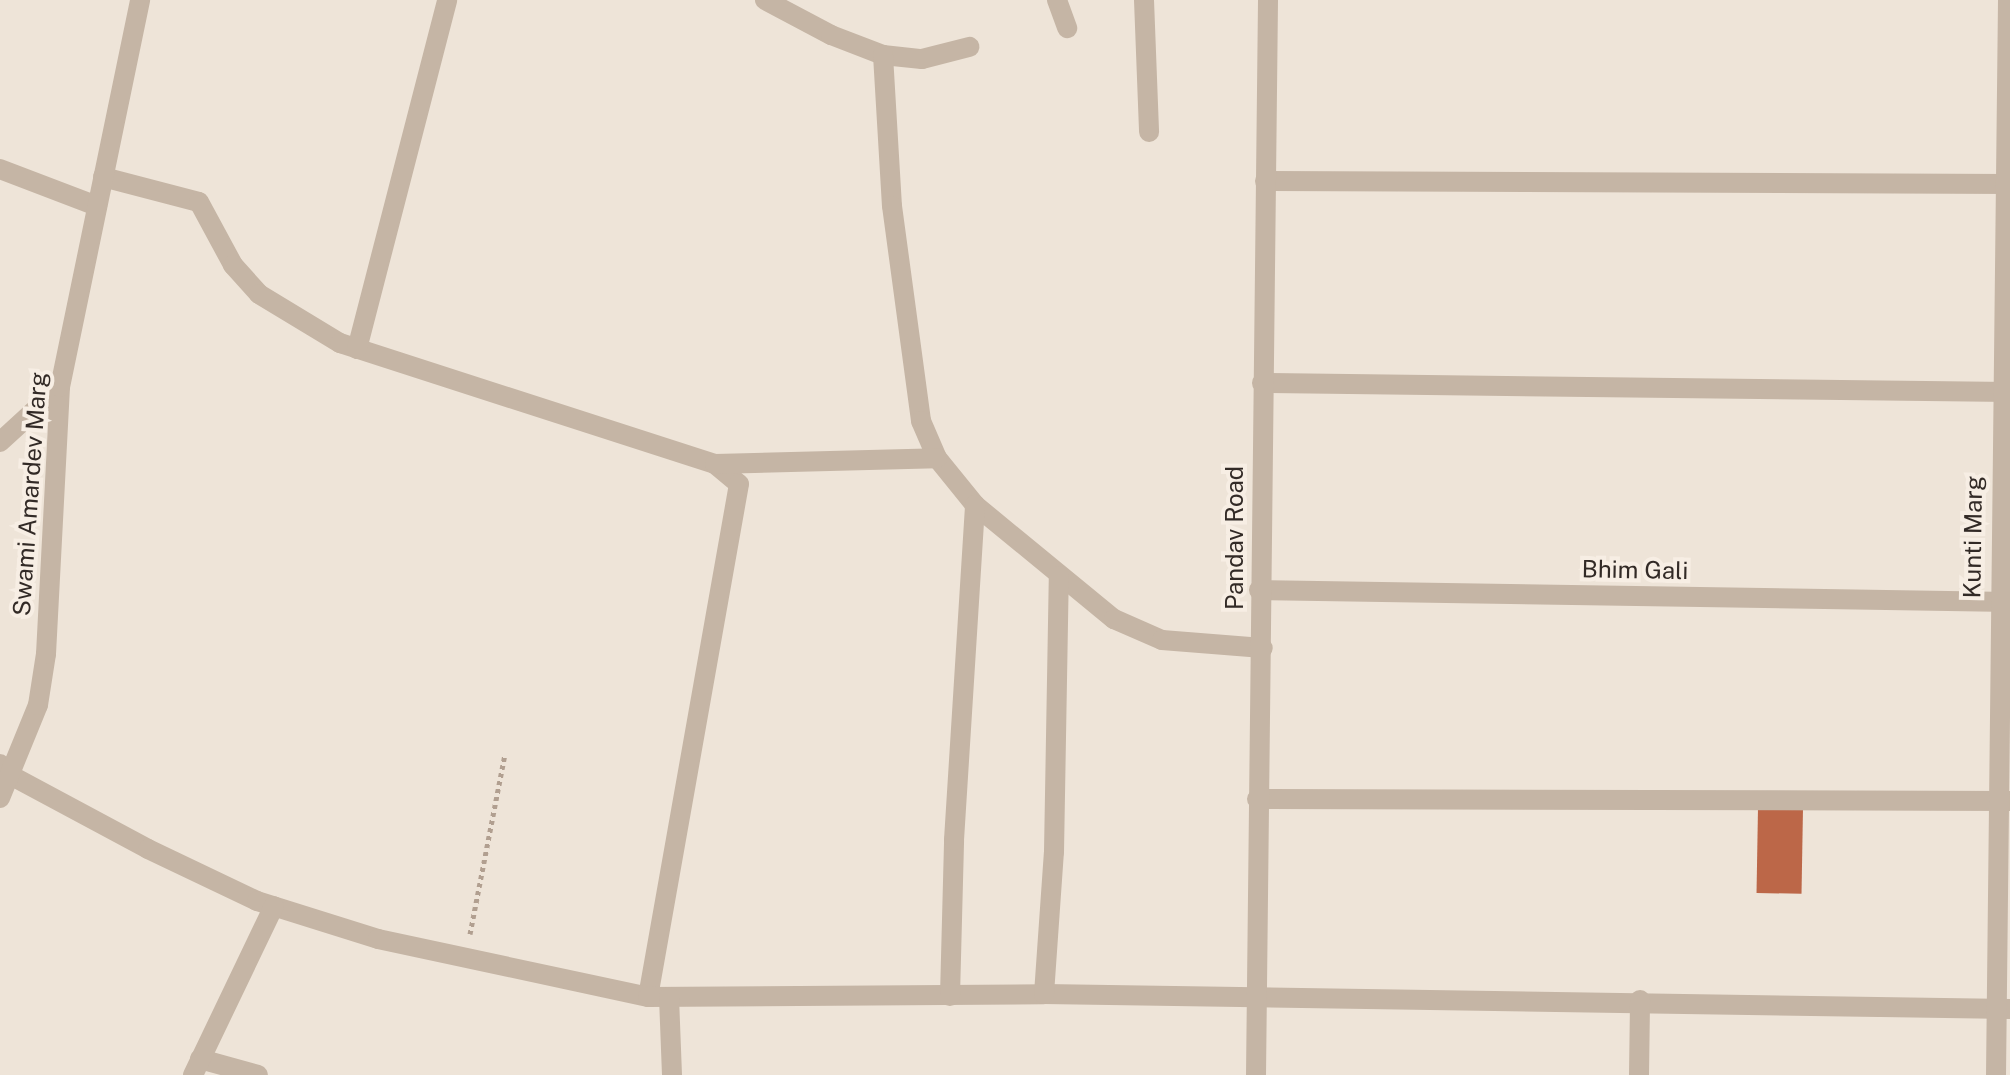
<!DOCTYPE html>
<html>
<head>
<meta charset="utf-8">
<style>
	body { margin:0 }
	#map { position:relative; width:2010px; height:1075px; overflow:hidden; background:#eee4d8; font-family:"Public Sans",sans-serif }
	div>[style] { position:absolute }
	.building>* { inset:0; background:#bc6748; transform-origin:0 0 }
	.path>* { height:5px; margin-top:-2.5px; transform-origin:0; background:repeating-linear-gradient(90deg,#b19f90 0 4px,transparent 0 8px) }
	.street>* { height:20px; margin:-10px; padding:0 10px; transform-origin:10px; border-radius:10px; background:#c5b5a5 }
	span { translate:-50% -50%; white-space:nowrap; text-align:center; line-height:1.15; -webkit-text-stroke:8px #f7eee4; paint-order:stroke }
	.street-label { font-size:24px; color:#322a26 }
</style>
</head>
<body>
<div id="map">
	<div class="building">
		<i style="left:1758px;top:808px;width:45px;height:85px;rotate:1deg"></i>
	</div>
	<div class="path">
		<i style="left:470px;top:934px;width:183px;rotate:-79deg"></i>
	</div>
	<div class="street">
		<i style="left:765px;top:0;width:75px;rotate:27.9deg"></i>
		<i style="left:831px;top:35px;width:56px;rotate:21deg"></i>
		<i style="left:883px;top:55px;width:39px;rotate:6deg"></i>
		<i style="left:922px;top:59px;width:49px;rotate:-14.3deg"></i>
		<i style="left:1057px;top:0;width:30px;rotate:70deg"></i>
		<i style="left:1144px;top:0;width:132px;rotate:87.8deg"></i>
		<i style="left:883px;top:55px;width:151px;rotate:86.6deg"></i>
		<i style="left:892px;top:206px;width:217px;rotate:82.3deg"></i>
		<i style="left:921px;top:421px;width:40px;rotate:66.6deg"></i>
		<i style="left:937px;top:458px;width:60px;rotate:51deg"></i>
		<i style="left:975px;top:505px;width:180px;rotate:39.4deg"></i>
		<i style="left:1114px;top:619px;width:52px;rotate:23.6deg"></i>
		<i style="left:1162px;top:640px;width:101px;rotate:4.5deg"></i>
		<i style="left:0;top:169px;width:104px;rotate:20.9deg"></i>
		<i style="left:103px;top:177px;width:99px;rotate:14.6deg"></i>
		<i style="left:199px;top:202px;width:72px;rotate:61.6deg"></i>
		<i style="left:233px;top:265px;width:39px;rotate:48deg"></i>
		<i style="left:259px;top:294px;width:95px;rotate:31.2deg"></i>
		<i style="left:340px;top:343px;width:394px;rotate:17.9deg"></i>
		<i style="left:715px;top:464px;width:31px;rotate:40deg"></i>
		<i style="left:739px;top:484px;width:521px;rotate:100.06deg"></i>
		<i style="left:1265px;top:181px;width:745px;rotate:0.23deg"></i>
		<i style="left:357px;top:349px;width:360px;rotate:-75.5deg"></i>
		<i style="left:1262px;top:383px;width:748px;rotate:0.69deg"></i>
		<i style="left:0;top:442px;width:81px;rotate:-42.5deg"></i>
		<i style="left:715px;top:464px;width:222px;rotate:-1.5deg"></i>
		<i style="left:1259px;top:590px;width:751px;rotate:0.92deg"></i>
		<i style="left:0;top:764px;width:17px;rotate:45deg"></i>
		<i style="left:12px;top:776px;width:154px;rotate:28.2deg"></i>
		<i style="left:148px;top:849px;width:121px;rotate:25.5deg"></i>
		<i style="left:257px;top:901px;width:127px;rotate:17.4deg"></i>
		<i style="left:378px;top:939px;width:276px;rotate:12.1deg"></i>
		<i style="left:648px;top:997px;width:396px;rotate:-0.4deg"></i>
		<i style="left:1044px;top:994px;width:966px;rotate:0.89deg"></i>
		<i style="left:0;top:798px;width:100px;rotate:-67.8deg"></i>
		<i style="left:38px;top:705px;width:52px;rotate:-81.1deg"></i>
		<i style="left:46px;top:654px;width:267px;rotate:-87deg"></i>
		<i style="left:60px;top:387px;width:395px;rotate:-78.3deg"></i>
		<i style="left:1257px;top:799px;width:753px;rotate:0.15deg"></i>
		<i style="left:1044px;top:994px;width:142px;rotate:-86deg"></i>
		<i style="left:1054px;top:852px;width:276px;rotate:-89deg"></i>
		<i style="left:950px;top:996px;width:156px;rotate:-88.5deg"></i>
		<i style="left:954px;top:840px;width:336px;rotate:-86.4deg"></i>
		<i style="left:669px;top:997px;width:78px;rotate:87.8deg"></i>
		<i style="left:200px;top:1059px;width:60px;rotate:15.4deg"></i>
		<i style="left:193px;top:1075px;width:187px;rotate:-64.4deg"></i>
		<i style="left:1256px;top:1075px;width:1075px;rotate:-89.36deg"></i>
		<i style="left:1639px;top:1075px;width:75px;rotate:-89.2deg"></i>
		<i style="left:1996px;top:1075px;width:1075px;rotate:-89.36deg"></i>
	</div>
	<div class="street-label">
		<span style="left:30px;top:494px;rotate:-86deg">Swami Amardev Marg</span>
		<span style="left:1973px;top:537px;rotate:-89deg">Kunti Marg</span>
		<span style="left:1235px;top:538px;rotate:-90deg">Pandav Road</span>
		<span style="left:1635px;top:570px;rotate:1deg">Bhim Gali</span>
	</div>
</div>
</body>
</html>
